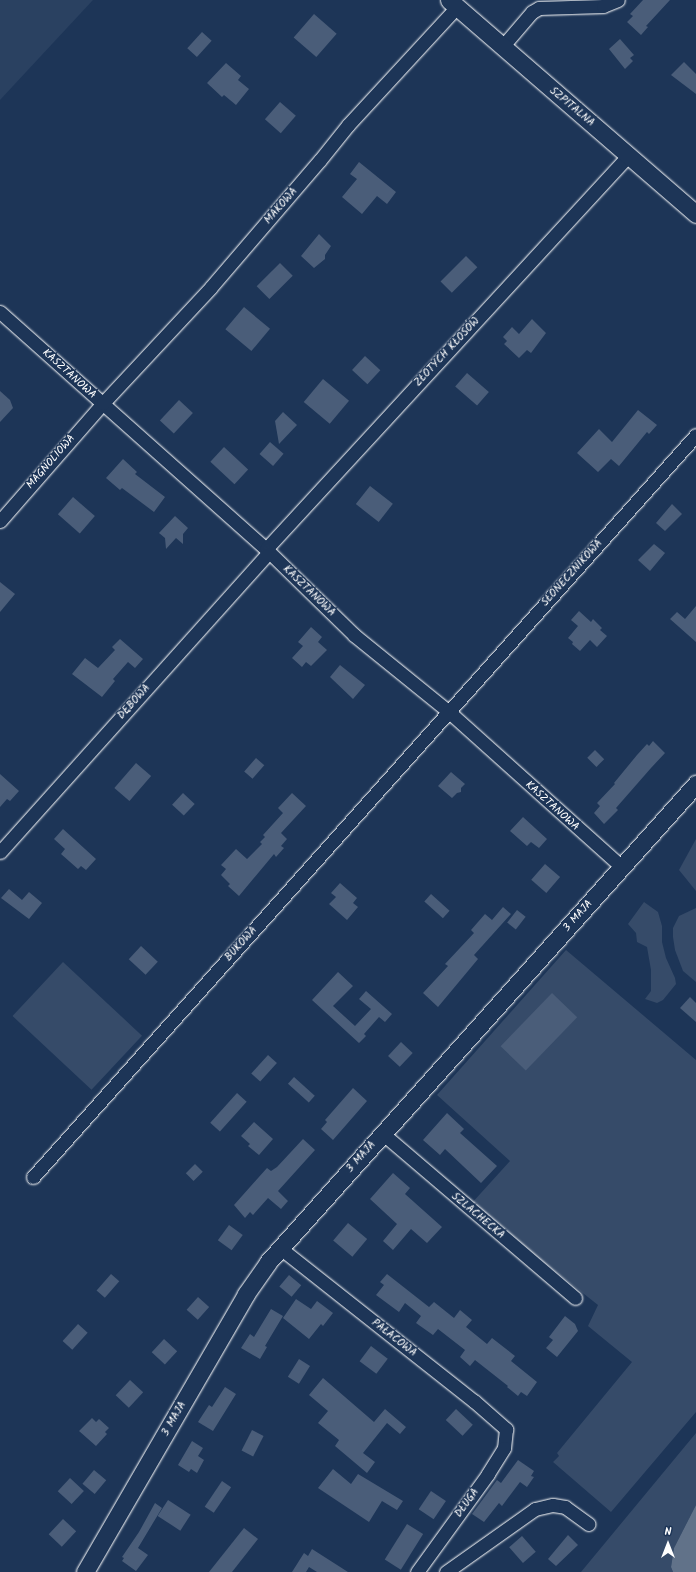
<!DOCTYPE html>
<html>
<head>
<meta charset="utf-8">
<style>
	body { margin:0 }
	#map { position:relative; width:696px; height:1572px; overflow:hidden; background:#1d3557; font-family:Kalam,sans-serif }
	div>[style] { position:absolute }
	.built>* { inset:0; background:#2a4161 }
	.green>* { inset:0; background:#364b69; transform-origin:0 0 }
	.water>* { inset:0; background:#617289 }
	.building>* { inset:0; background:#4a5d79; transform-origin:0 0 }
	.roads { filter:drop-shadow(0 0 1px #fff) drop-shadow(0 0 1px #fff) }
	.minor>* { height:13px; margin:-6.5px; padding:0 6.5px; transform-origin:6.5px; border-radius:6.5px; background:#1d3557 }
	.tertiary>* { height:17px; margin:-8.5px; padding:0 8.5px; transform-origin:8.5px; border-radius:8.5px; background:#1d3557 }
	span { translate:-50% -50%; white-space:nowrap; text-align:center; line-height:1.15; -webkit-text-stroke:3px #1d3557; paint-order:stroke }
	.street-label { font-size:11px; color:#fff }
	.north { position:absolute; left:648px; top:1524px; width:40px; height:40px; -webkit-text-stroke:3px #1d3557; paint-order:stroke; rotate:0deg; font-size:11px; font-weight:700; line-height:16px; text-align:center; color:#fff }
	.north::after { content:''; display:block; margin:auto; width:14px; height:18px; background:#fff; clip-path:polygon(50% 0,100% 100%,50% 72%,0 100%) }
</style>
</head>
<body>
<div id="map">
	<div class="built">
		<i style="clip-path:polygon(0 0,93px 0,0 100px)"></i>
	</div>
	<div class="green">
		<i style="clip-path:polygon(696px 839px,696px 891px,679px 870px)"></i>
		<i style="clip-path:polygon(644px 902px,658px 912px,662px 926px,662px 942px,666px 958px,675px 978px,676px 984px,663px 1000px,657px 1003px,645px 999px,651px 991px,651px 970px,647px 947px,637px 942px,636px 933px,628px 924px)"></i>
		<i style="clip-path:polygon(696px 908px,696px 982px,683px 971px,675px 950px,673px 937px,673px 928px,679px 916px)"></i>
		<i style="clip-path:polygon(566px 950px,696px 1060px,696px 1412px,611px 1512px,553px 1462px,559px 1456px,557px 1453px,632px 1362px,588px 1326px,598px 1305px,536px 1256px,504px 1227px,471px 1204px,510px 1161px,437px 1095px)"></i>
		<i style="left:63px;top:962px;width:108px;height:74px;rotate:43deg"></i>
		<i style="clip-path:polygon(696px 1433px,696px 1505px,674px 1548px,671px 1567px,673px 1572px,581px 1572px)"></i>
	</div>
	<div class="water">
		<i style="clip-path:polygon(696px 1505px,696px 1572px,673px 1572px,671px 1567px,674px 1548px)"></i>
	</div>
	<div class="building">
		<i style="clip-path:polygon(643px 0,670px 0,646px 26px,648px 27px,641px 35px,627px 22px,633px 16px,630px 14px)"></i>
		<i style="left:314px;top:14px;width:30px;height:31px;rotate:41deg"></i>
		<i style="left:202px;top:32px;width:13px;height:22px;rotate:42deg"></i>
		<i style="clip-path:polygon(620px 39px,634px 55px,630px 58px,633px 61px,625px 69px,609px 49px)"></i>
		<i style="clip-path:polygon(684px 62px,696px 74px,696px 94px,671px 75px)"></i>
		<i style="clip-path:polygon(226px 63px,241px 76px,238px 80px,249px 89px,236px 105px,224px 95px,222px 97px,207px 83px)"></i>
		<i style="left:280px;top:102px;width:21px;height:23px;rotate:41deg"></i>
		<i style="clip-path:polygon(359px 162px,396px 192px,387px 204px,377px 196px,362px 214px,342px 197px,357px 179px,350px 174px)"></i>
		<i style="clip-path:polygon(319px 234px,331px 246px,325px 255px,325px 259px,314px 268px,301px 256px)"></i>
		<i style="left:466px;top:256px;width:16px;height:36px;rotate:45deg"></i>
		<i style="left:280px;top:263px;width:18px;height:33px;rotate:45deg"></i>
		<i style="left:244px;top:307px;width:34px;height:29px;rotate:40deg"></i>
		<i style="clip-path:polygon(532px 319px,546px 333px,531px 353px,527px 350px,519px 358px,504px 344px,507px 341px,503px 337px,512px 327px,519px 334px)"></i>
		<i style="left:365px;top:356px;width:21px;height:19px;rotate:43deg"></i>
		<i style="left:467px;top:373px;width:29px;height:18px;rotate:41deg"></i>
		<i style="left:323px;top:379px;width:34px;height:30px;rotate:40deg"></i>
		<i style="clip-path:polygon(0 391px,10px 400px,13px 408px,0 422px)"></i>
		<i style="left:179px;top:400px;width:19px;height:28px;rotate:43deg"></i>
		<i style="clip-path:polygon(638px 410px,657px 425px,649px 434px,647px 432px,619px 466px,611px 459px,598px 472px,577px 453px,599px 429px,612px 442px)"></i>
		<i style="clip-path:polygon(283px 412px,297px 425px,279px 444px,275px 421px)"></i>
		<i style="left:270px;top:442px;width:18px;height:16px;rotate:41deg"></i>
		<i style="left:224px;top:447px;width:33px;height:20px;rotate:43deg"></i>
		<i style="clip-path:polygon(123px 459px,137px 472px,135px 474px,165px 497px,154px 512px,122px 488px,120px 490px,106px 478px)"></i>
		<i style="left:370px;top:486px;width:29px;height:23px;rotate:38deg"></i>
		<i style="left:73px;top:497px;width:29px;height:23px;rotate:41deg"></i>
		<i style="clip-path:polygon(672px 504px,682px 514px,665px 531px,656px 523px)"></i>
		<i style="clip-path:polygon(175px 516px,188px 528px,183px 534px,183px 544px,176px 538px,166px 549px,165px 538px,159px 533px)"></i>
		<i style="clip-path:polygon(654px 544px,665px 553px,650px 571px,638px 560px)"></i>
		<i style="clip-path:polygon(0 582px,15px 594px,0 612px)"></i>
		<i style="clip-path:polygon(696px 606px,696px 642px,670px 619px,677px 612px,685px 619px)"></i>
		<i style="clip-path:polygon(579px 611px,591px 622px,593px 619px,602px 628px,600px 630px,607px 636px,597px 647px,590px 640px,580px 651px,572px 644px,573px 642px,568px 638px,578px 626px,571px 620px)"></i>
		<i style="clip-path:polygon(311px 627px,322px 637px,318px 642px,327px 650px,311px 666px,306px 662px,302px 667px,292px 658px,303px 646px,298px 642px)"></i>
		<i style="clip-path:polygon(120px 639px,143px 659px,135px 668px,128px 662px,113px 679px,115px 681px,102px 697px,72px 674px,85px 658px,98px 668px,115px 650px,112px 647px)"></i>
		<i style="clip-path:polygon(340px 665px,365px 685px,353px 699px,330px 677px)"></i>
		<i style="clip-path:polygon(653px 741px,665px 753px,651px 768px,616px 808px,618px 810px,604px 824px,594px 813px,600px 806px,597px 803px,615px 784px,614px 783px,637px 755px,647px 744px,649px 746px)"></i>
		<i style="left:595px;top:750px;width:13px;height:11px;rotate:45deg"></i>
		<i style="left:256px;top:758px;width:11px;height:18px;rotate:41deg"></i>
		<i style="left:136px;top:763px;width:20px;height:33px;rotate:41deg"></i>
		<i style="clip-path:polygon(451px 772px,465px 784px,461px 788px,461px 792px,457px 793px,452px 798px,438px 786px)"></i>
		<i style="clip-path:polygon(0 774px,19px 791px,10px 801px,7px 799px,0 807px)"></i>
		<i style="left:183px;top:793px;width:16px;height:16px;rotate:43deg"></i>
		<i style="clip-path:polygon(292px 793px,306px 806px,281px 833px,287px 839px,281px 846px,284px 848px,276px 857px,274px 854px,239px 896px,228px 886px,230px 884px,221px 875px,226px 869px,221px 865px,236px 849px,247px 859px,262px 844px,260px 842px,265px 837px,263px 835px,283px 813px,278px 808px)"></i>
		<i style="clip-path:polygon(523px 817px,547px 839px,539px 848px,531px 842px,527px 846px,510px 831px)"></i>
		<i style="clip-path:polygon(63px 829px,96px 859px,86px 870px,81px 866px,78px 869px,61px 854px,65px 849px,54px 839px)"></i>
		<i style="left:545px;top:864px;width:20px;height:21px;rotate:41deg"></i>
		<i style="clip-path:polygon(340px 883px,357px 898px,353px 903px,358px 907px,347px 920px,329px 904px,336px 897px,331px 893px)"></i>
		<i style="clip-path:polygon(9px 889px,22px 900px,29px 892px,42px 903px,29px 919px,1px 898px)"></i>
		<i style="left:431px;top:894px;width:25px;height:10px;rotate:42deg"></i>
		<i style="clip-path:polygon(503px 907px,511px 914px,474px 955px,478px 959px,438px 1007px,423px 993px,448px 966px,445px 964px,474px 933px,471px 930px,485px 914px,492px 920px)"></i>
		<i style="left:517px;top:910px;width:11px;height:16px;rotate:38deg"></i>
		<i style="left:141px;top:946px;width:23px;height:18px;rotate:43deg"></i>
		<i style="clip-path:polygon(338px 972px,353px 986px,333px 1006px,355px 1026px,371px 1009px,359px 999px,366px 991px,392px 1014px,385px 1022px,379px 1017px,364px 1034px,366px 1036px,359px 1043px,312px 1000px)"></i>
		<i style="left:552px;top:993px;width:35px;height:74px;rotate:44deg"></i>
		<i style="clip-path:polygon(690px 997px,696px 1003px,696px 1022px,680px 1008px)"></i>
		<i style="left:401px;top:1042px;width:16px;height:19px;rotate:43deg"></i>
		<i style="left:268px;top:1055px;width:12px;height:25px;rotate:42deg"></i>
		<i style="left:294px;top:1077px;width:28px;height:9px;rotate:42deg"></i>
		<i style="clip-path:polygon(353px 1088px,367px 1101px,333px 1140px,321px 1129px,327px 1122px,325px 1120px)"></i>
		<i style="left:237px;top:1093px;width:13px;height:40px;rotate:42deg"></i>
		<i style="clip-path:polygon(447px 1113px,464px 1129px,460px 1133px,497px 1166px,481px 1183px,445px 1149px,440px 1155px,423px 1140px)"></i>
		<i style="clip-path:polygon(254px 1122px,273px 1139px,259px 1155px,248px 1146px,250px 1144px,241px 1136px)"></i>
		<i style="clip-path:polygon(303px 1139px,315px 1150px,278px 1191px,288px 1201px,281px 1209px,268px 1198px,253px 1215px,250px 1212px,245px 1218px,234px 1205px,267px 1168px,271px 1171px,277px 1167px)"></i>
		<i style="left:195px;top:1164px;width:11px;height:13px;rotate:45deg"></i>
		<i style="clip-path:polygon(393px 1173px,410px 1188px,405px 1194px,442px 1227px,427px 1243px,411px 1229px,393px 1250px,383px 1241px,397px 1224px,370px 1199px)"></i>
		<i style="left:348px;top:1223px;width:25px;height:23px;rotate:40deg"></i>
		<i style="left:229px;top:1225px;width:17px;height:19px;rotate:36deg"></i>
		<i style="left:111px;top:1274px;width:11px;height:22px;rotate:41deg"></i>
		<i style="clip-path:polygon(387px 1274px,429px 1307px,434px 1302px,454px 1318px,460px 1310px,472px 1320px,466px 1327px,487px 1344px,492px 1338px,515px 1356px,511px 1361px,537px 1382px,527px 1396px,521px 1392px,518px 1396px,507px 1387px,508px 1386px,475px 1360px,470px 1366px,460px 1357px,465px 1350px,438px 1329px,433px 1335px,416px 1323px,421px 1316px,405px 1303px,399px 1312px,376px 1295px,384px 1285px,380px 1282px)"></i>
		<i style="left:289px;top:1275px;width:16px;height:15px;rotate:40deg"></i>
		<i style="left:198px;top:1297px;width:15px;height:17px;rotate:42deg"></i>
		<i style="clip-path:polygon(296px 1299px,311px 1309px,317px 1301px,333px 1313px,323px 1326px,321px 1324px,309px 1339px,283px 1318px)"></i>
		<i style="clip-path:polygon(271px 1309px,283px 1316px,265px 1346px,267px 1347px,260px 1359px,241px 1348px,250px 1334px,254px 1337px)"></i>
		<i style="clip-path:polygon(565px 1316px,575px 1324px,578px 1331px,557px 1357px,546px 1348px,553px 1340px,549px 1337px)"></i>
		<i style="left:78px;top:1324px;width:13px;height:23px;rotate:42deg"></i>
		<i style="left:164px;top:1339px;width:18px;height:18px;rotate:43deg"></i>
		<i style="left:371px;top:1346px;width:21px;height:19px;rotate:37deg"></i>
		<i style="left:299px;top:1359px;width:13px;height:21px;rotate:32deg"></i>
		<i style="clip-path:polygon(323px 1378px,374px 1422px,385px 1409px,406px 1427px,400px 1434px,387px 1423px,363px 1453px,375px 1462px,367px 1473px,335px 1446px,339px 1440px,318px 1423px,328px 1411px,309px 1395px)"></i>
		<i style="left:130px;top:1380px;width:18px;height:21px;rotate:43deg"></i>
		<i style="clip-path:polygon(225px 1387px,236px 1394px,213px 1431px,198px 1422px,209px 1405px,212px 1407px)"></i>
		<i style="left:456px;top:1409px;width:23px;height:15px;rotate:43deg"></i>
		<i style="clip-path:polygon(92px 1418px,96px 1422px,99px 1419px,109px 1428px,105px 1432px,107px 1434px,96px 1446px,79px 1431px)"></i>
		<i style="left:252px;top:1430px;width:13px;height:23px;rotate:27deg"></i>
		<i style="clip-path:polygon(192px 1441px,203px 1448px,198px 1456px,204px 1460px,197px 1473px,191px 1469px,189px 1472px,178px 1465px)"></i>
		<i style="clip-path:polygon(518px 1460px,534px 1471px,531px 1476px,534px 1477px,527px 1487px,520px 1482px,502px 1506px,499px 1503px,484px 1522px,472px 1514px,497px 1480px,501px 1483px)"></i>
		<i style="clip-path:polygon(333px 1469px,351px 1484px,358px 1474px,403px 1501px,397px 1510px,382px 1501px,369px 1522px,318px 1488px)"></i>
		<i style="left:94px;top:1470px;width:16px;height:18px;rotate:40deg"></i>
		<i style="left:70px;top:1478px;width:19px;height:18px;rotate:43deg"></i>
		<i style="left:222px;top:1481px;width:11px;height:31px;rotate:34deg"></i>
		<i style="left:431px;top:1491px;width:18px;height:22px;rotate:34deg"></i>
		<i style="left:168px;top:1500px;width:27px;height:19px;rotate:33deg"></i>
		<i style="clip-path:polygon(155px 1503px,162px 1508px,138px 1548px,148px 1555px,136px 1571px,122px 1561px,124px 1558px,122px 1557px,139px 1532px)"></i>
		<i style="left:63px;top:1519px;width:18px;height:21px;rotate:43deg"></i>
		<i style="left:407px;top:1524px;width:19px;height:42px;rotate:32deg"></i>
		<i style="clip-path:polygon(244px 1528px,258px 1539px,232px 1572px,209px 1572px)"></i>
		<i style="clip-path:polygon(568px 1535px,578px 1545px,556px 1566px,548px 1559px)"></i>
		<i style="left:522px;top:1536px;width:21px;height:17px;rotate:49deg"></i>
		<i style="clip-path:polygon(312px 1549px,348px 1572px,317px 1572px,309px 1567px,306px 1572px,292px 1572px,304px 1553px,308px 1556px)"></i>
	</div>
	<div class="roads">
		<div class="minor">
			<i style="left:502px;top:47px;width:46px;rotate:-49.4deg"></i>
			<i style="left:532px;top:12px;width:8px;rotate:-30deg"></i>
			<i style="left:539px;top:8px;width:64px;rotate:-1.8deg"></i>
			<i style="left:603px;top:6px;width:16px;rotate:-22deg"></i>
			<i style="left:0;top:312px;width:356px;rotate:41.7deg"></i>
			<i style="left:266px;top:549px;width:123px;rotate:44.3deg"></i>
			<i style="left:354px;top:635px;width:121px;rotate:39deg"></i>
			<i style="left:448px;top:711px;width:234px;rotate:41.9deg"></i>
			<i style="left:0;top:521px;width:157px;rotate:-48.9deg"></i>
			<i style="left:103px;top:403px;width:158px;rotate:-47deg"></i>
			<i style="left:211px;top:287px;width:167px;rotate:-49.4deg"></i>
			<i style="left:320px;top:160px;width:45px;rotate:-51.3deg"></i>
			<i style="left:348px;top:125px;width:161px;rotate:-47.3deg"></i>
			<i style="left:266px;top:549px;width:536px;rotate:-47.35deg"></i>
			<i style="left:0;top:852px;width:403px;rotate:-48.1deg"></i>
			<i style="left:382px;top:1133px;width:254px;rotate:40.5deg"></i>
			<i style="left:33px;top:1177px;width:995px;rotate:-48.22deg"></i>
			<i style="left:280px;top:1248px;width:247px;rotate:38.3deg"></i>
			<i style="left:474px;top:1401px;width:43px;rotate:41.2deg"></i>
			<i style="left:506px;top:1429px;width:19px;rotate:96deg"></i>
			<i style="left:504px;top:1448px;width:31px;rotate:122deg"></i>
			<i style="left:488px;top:1474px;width:121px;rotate:125.9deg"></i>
			<i style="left:446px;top:1572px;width:109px;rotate:-35.3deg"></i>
			<i style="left:535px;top:1509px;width:18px;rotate:-13deg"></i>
			<i style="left:553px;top:1505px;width:12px;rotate:9deg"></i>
			<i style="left:565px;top:1507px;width:29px;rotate:36deg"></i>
		</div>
		<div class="tertiary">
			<i style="left:449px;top:0;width:327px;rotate:40.9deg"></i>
			<i style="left:85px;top:1572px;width:321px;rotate:-59.9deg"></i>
			<i style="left:246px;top:1294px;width:39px;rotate:-55deg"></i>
			<i style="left:268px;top:1262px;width:642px;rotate:-48.16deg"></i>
		</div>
	</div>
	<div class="street-label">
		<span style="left:572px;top:107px;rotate:40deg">SZPITALNA</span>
		<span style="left:281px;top:206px;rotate:-49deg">MAKOWA</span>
		<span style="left:447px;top:352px;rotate:-47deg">ZŁOTYCH KŁOSÓW</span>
		<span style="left:69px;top:374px;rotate:42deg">KASZTANOWA</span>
		<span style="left:51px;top:462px;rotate:-49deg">MAGNOLIOWA</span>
		<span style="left:572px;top:573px;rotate:-48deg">SŁONECZNIKOWA</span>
		<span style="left:309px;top:591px;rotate:44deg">KASZTANOWA</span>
		<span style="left:134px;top:702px;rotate:-48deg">DĘBOWA</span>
		<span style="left:552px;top:806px;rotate:42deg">KASZTANOWA</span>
		<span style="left:578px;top:916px;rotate:-48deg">3 MAJA</span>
		<span style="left:241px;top:944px;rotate:-48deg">BUKOWA</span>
		<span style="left:361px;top:1157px;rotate:-48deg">3 MAJA</span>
		<span style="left:478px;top:1216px;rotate:40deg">SZLACHECKA</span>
		<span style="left:394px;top:1338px;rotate:38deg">PAŁACOWA</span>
		<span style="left:174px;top:1419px;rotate:-60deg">3 MAJA</span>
		<span style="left:467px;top:1503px;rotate:-54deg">DŁUGA</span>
	</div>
	<div class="north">N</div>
</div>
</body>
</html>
